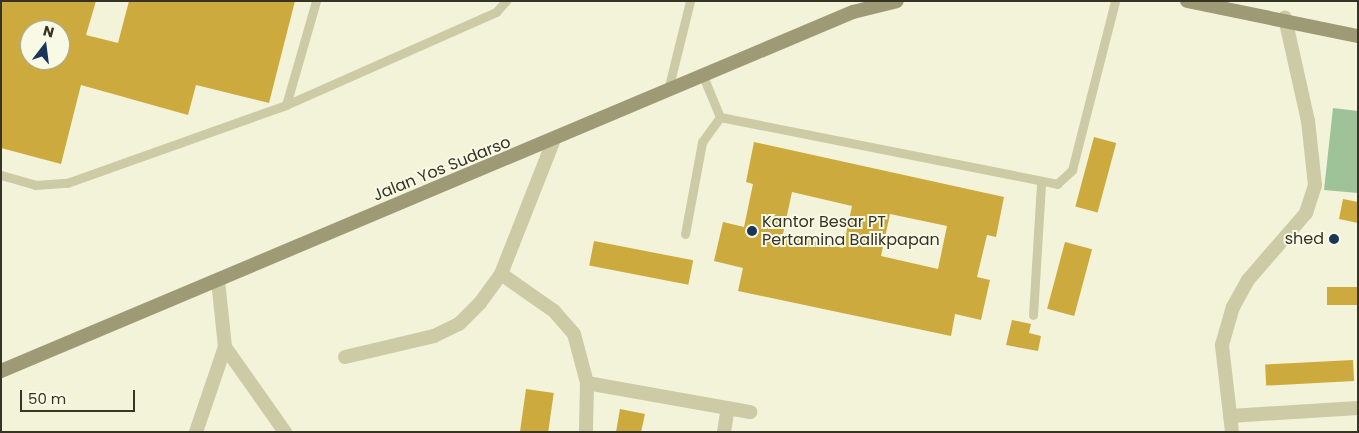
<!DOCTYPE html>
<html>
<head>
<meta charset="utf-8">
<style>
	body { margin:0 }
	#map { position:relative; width:1359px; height:433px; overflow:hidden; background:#f2f3d9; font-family:Poppins,sans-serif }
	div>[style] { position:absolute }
	.green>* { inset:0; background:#9fc398 }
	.building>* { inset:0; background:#cdaa3d; transform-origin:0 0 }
	.service>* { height:9px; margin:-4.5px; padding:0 4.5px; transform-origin:4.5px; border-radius:4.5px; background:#cccba5 }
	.minor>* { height:14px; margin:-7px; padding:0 7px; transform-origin:7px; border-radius:7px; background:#cccba5 }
	.secondary>* { height:14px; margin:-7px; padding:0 7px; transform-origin:7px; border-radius:7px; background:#9f9a76 }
	.dots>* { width:14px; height:14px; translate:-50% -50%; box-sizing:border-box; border:2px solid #f9fae6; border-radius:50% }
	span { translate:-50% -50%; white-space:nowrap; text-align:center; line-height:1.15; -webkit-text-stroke:4px #f9fae6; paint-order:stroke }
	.street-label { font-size:16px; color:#373426 }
	.poi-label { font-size:16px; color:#373426 }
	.left { translate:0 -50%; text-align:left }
	.right { translate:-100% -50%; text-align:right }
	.frame { position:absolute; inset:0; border:2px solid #373426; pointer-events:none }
	.north { position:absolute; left:20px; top:20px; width:50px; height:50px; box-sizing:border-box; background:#f9fae6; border:1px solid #abab99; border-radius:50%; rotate:15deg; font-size:14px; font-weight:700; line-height:20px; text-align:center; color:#373426 }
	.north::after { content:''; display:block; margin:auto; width:18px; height:22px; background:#1a355a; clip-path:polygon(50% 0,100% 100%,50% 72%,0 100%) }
	.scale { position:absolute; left:20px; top:390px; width:115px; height:22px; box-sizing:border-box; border:2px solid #373426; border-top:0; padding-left:6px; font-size:15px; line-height:18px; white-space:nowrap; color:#373426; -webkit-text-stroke:4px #f9fae6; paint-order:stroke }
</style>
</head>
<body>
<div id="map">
	<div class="green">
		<i style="clip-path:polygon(1333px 108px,1358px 111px,1358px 193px,1324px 190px)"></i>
	</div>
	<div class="building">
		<i style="clip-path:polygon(evenodd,1px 1px,96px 1px,86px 35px,118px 43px,129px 1px,295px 1px,269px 103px,196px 85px,188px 115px,81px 85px,61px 164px,1px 148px,1px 1px,30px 30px,60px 30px,60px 60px,30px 60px,30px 30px)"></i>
		<i style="left:1094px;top:137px;width:23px;height:72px;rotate:15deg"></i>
		<i style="clip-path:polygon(evenodd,754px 142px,1004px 197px,996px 237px,987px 235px,977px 277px,990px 280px,981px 320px,955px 314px,951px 336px,738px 291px,743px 268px,714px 261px,723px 222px,744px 227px,753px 184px,746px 182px,754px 142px,792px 192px,852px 206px,843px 248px,783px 234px,792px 192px,754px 142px,890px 214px,947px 226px,938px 269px,881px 256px,890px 214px)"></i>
		<i style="clip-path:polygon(1343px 199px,1358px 202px,1358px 223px,1339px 219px)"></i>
		<i style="left:594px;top:241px;width:101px;height:25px;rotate:11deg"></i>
		<i style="left:1065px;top:242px;width:28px;height:69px;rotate:15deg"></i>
		<i style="left:1327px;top:287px;width:31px;height:18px"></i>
		<i style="clip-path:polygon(1012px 320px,1031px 324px,1029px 333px,1041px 336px,1038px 351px,1006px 345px)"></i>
		<i style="left:1353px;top:360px;width:21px;height:88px;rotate:87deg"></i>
		<i style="left:526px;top:389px;width:28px;height:44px;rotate:8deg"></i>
		<i style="clip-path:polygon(620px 409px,645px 414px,641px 432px,616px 432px)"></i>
	</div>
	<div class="service">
		<i style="left:703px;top:76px;width:44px;rotate:67.5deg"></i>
		<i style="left:668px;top:90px;width:92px;rotate:-76.1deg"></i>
		<i style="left:286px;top:105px;width:230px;rotate:-23.9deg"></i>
		<i style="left:496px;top:12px;width:15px;rotate:-48deg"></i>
		<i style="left:720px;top:117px;width:344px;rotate:11.2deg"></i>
		<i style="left:1057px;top:184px;width:21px;rotate:-43deg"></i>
		<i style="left:1072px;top:170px;width:174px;rotate:-75.7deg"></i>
		<i style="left:1px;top:175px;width:35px;rotate:16deg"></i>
		<i style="left:35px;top:185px;width:32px;rotate:-4deg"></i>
		<i style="left:67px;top:183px;width:232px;rotate:-19.6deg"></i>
		<i style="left:286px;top:105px;width:108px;rotate:-73.9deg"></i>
		<i style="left:685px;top:234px;width:94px;rotate:-79.5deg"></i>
		<i style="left:702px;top:142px;width:31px;rotate:-54deg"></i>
		<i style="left:1033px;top:315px;width:131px;rotate:-86.5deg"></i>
	</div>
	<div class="minor">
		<i style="left:501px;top:274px;width:65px;rotate:34.9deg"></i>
		<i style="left:554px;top:311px;width:30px;rotate:49deg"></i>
		<i style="left:574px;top:334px;width:51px;rotate:75.1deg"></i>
		<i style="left:587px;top:383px;width:49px;rotate:91.2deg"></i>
		<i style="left:225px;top:347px;width:104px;rotate:54.8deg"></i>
		<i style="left:345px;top:357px;width:91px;rotate:-13.3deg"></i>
		<i style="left:434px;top:336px;width:28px;rotate:-26deg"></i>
		<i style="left:459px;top:324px;width:30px;rotate:-45deg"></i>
		<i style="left:480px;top:303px;width:36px;rotate:-54deg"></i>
		<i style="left:501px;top:274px;width:142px;rotate:-68.5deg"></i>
		<i style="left:587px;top:383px;width:166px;rotate:10.1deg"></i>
		<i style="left:1230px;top:416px;width:128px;rotate:-3.6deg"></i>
		<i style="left:196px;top:432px;width:90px;rotate:-71.2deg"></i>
		<i style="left:225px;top:347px;width:67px;rotate:-96deg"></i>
		<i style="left:724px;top:432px;width:24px;rotate:-81deg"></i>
		<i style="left:1232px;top:432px;width:88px;rotate:-96.6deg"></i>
		<i style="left:1222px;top:345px;width:40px;rotate:-74deg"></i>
		<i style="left:1233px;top:307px;width:31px;rotate:-61deg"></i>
		<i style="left:1248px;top:280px;width:89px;rotate:-49.1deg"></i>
		<i style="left:1306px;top:213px;width:29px;rotate:-72deg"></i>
		<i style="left:1315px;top:185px;width:64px;rotate:-96.2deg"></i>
		<i style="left:1308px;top:121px;width:106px;rotate:-102.6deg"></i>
	</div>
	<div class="secondary">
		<i style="left:1187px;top:1px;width:175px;rotate:11.6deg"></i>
		<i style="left:1px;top:371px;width:925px;rotate:-22.85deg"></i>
		<i style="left:853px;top:12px;width:45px;rotate:-14deg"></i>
	</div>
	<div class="dots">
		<i style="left:752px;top:231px;background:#1a355a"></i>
		<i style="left:1334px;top:239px;background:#1a355a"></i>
	</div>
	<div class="street-label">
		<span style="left:442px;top:169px;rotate:-22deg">Jalan Yos Sudarso</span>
	</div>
	<div class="poi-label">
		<span class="left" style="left:762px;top:231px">Kantor Besar PT<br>Pertamina Balikpapan</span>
		<span class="right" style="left:1324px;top:239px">shed</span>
	</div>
	<div class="frame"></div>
	<div class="north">N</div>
	<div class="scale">50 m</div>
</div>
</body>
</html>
